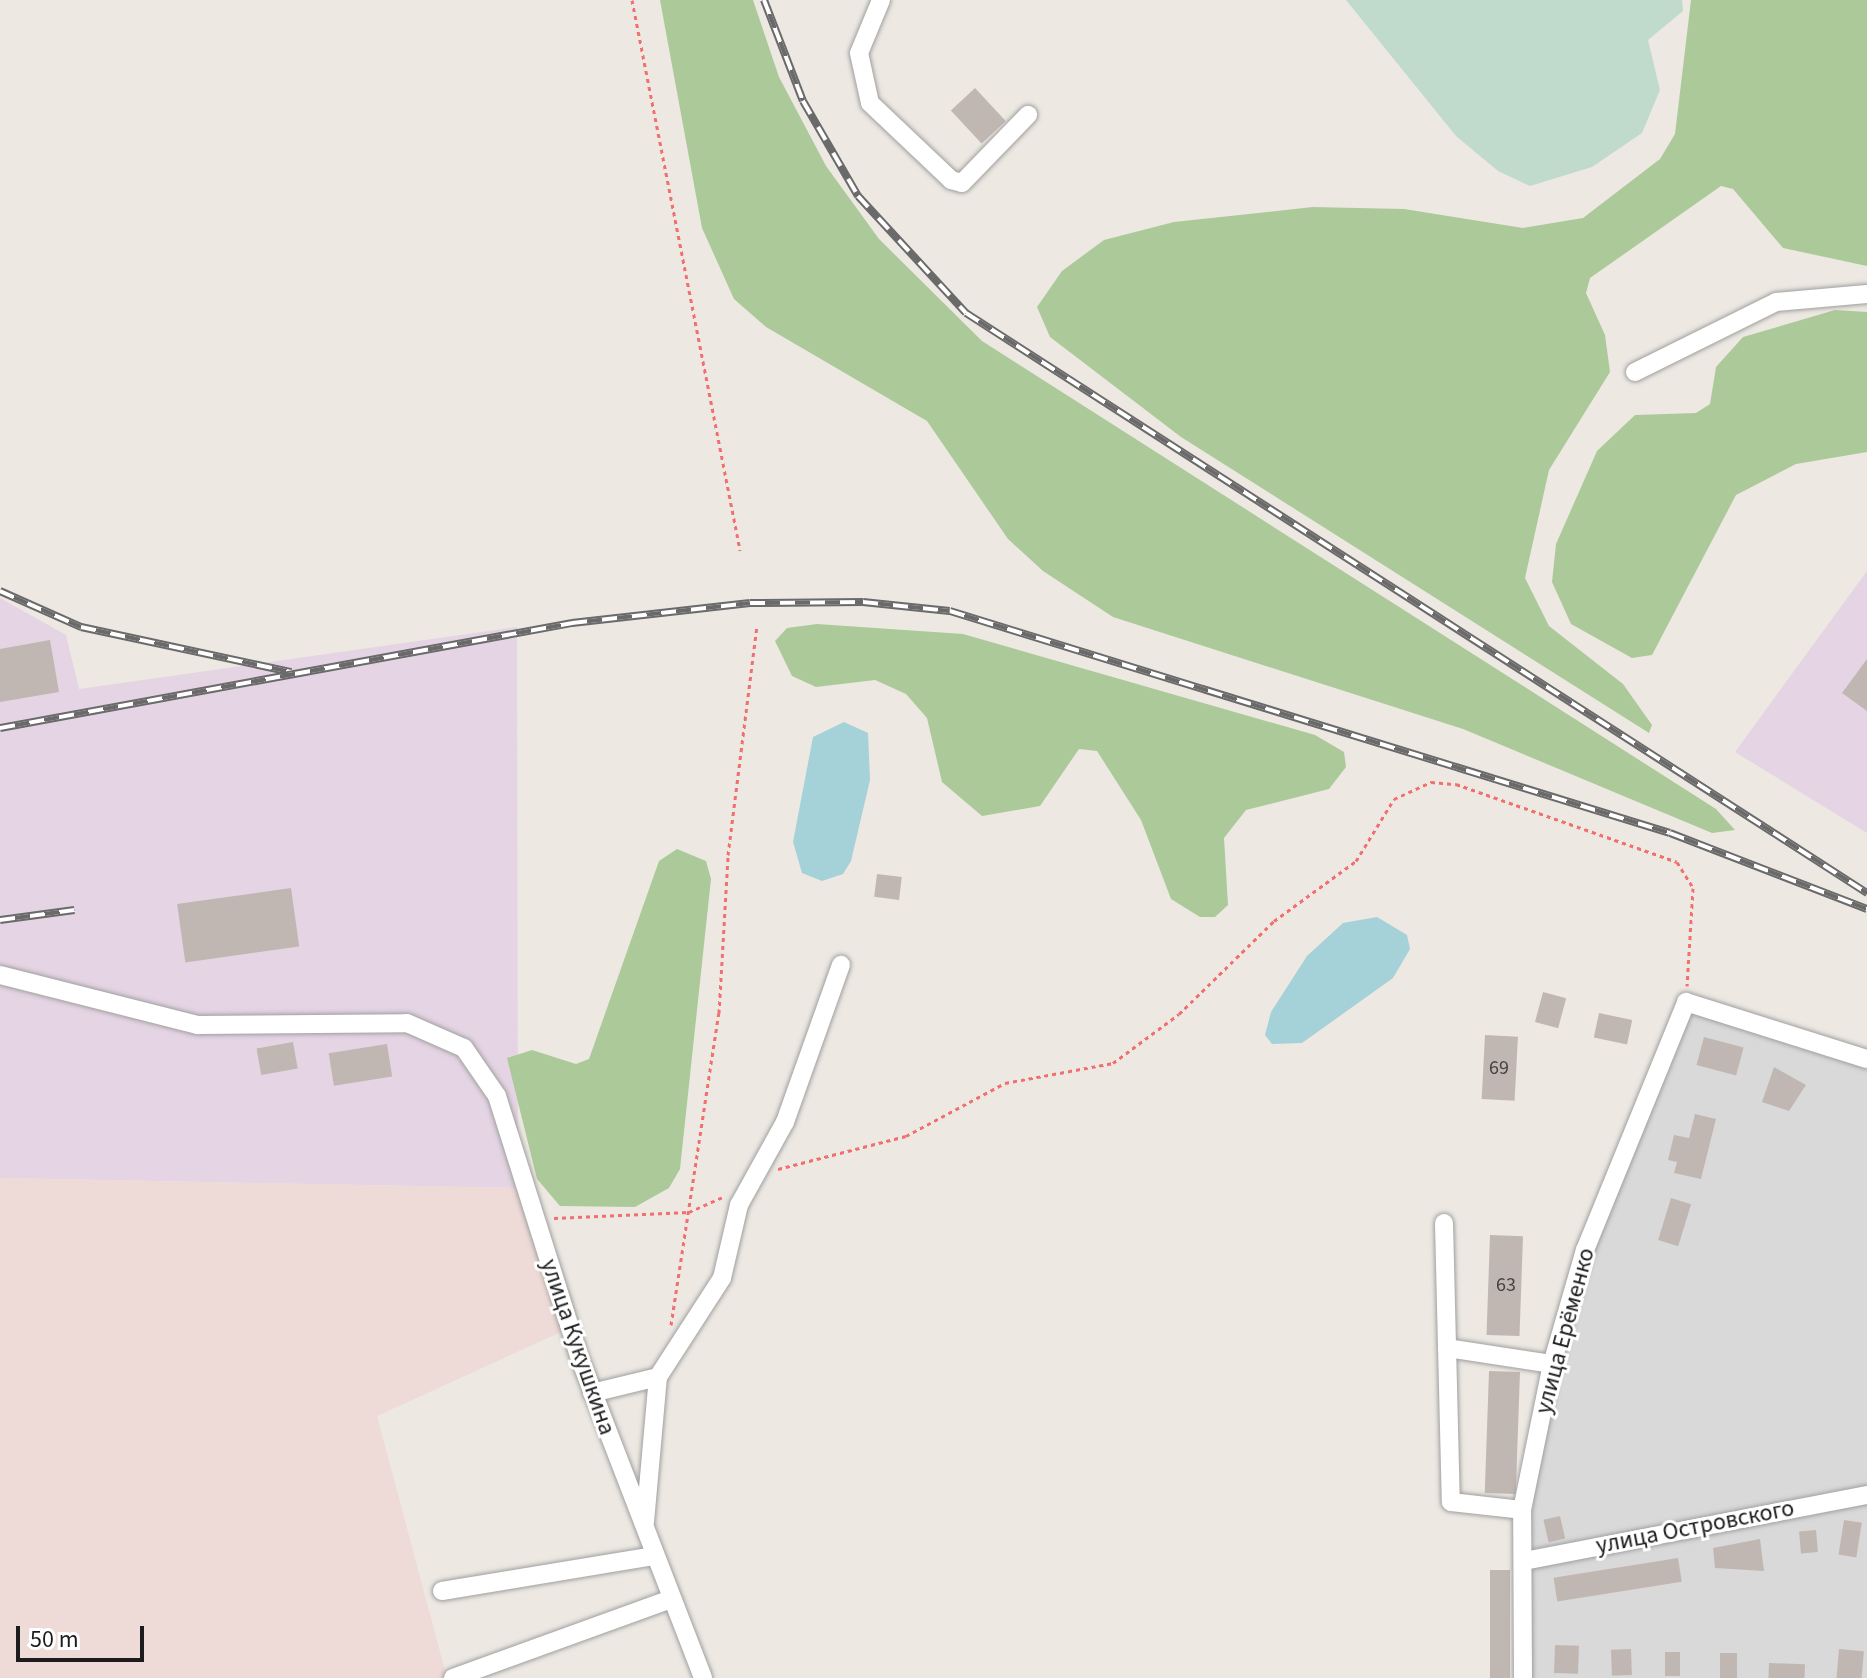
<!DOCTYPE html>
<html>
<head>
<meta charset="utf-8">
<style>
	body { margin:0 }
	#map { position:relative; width:1867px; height:1678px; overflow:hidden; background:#ede8e2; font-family:"Source Sans 3",sans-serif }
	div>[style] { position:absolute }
	.residential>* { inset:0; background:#dad9d9 }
	.industrial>* { inset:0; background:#e5d4e4 }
	.military>* { inset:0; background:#eedad6 }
	.forest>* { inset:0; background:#acc99a }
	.wetland>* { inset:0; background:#c0dacb }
	.water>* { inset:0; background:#a5d1d8 }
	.building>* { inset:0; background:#c1b7b2; transform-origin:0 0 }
	.path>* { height:3px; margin-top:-1.5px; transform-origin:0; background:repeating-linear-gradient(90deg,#f07070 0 4px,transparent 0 8px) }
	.roads { filter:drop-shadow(0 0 2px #a0a0a0) drop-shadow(0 0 2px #a0a0a0) }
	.minor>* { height:18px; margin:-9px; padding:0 9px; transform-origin:9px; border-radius:9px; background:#fff }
	.rail>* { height:8px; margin-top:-4px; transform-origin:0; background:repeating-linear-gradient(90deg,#fff 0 15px,#6a6a6a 0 30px); box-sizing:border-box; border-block:2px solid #6a6a6a }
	span { translate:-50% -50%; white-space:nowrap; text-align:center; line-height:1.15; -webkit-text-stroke:6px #fff; paint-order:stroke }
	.number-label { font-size:20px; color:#454342 }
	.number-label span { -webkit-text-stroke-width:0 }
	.street-label { font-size:24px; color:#1c1c1c }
	.scale { position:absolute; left:16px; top:1626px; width:128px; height:36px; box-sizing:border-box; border:4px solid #1c1c1c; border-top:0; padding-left:10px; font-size:24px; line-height:28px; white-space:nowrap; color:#1c1c1c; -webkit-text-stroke:6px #fff; paint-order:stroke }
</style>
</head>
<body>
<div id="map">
	<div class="residential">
		<i style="clip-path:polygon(1688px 1009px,1867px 1065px,1867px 1490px,1530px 1554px,1528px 1510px,1590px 1251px)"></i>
		<i style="clip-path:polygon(1867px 1501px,1867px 1678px,1528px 1678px,1529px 1564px)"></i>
	</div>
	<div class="industrial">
		<i style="clip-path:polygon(1867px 571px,1867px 833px,1735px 752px)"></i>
		<i style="clip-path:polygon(0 598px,66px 635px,79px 689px,517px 627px,518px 1188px,0 1178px)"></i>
	</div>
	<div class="military">
		<i style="clip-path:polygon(0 1178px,518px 1188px,565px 1330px,377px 1416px,447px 1678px,0 1678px)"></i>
	</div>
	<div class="forest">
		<i style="clip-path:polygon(660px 0,753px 0,779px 77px,826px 166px,879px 239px,982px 341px,1716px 809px,1735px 830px,1712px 833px,1463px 729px,1113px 617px,1043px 571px,1008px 539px,927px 421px,766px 327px,734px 299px,702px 228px)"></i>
		<i style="clip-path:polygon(1691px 0,1867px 0,1867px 266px,1783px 248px,1733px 189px,1721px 186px,1590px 278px,1586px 293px,1605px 335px,1610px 372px,1549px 470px,1525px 578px,1549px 626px,1623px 684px,1652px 725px,1649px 733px,1181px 437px,1050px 337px,1037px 307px,1062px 271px,1104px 240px,1174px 222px,1313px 207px,1404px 209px,1523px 228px,1583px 218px,1660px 159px,1675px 134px)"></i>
		<i style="clip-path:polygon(1835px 310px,1867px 312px,1867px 452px,1796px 464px,1736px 495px,1652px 655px,1632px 658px,1571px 624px,1552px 582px,1556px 544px,1597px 451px,1635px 415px,1696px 413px,1710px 404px,1716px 367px,1743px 337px)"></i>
		<i style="clip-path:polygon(817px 624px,963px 634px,1315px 735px,1344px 752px,1346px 767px,1329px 789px,1246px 810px,1224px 838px,1228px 905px,1215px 917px,1200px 917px,1171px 899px,1141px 820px,1097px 751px,1079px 749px,1040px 806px,982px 816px,942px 782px,927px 718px,906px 694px,875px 680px,816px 687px,792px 676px,775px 641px,787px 628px)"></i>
		<i style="clip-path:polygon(677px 849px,706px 861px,711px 879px,680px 1169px,669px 1188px,635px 1207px,560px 1206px,537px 1179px,507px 1058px,532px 1050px,576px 1064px,589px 1059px,659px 861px)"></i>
	</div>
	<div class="wetland">
		<i style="clip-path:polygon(1346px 0,1682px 0,1683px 11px,1648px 40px,1660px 90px,1642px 133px,1592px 167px,1530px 186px,1498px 171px,1456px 136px)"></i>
	</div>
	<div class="water">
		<i style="clip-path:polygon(844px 722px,868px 733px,870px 780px,851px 861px,843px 874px,822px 881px,802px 873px,793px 842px,813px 737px)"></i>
		<i style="clip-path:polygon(1377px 917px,1407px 935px,1410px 949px,1393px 978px,1302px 1043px,1272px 1044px,1265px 1035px,1271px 1012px,1307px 956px,1343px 923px)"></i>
	</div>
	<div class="building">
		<i style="left:975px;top:88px;width:45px;height:33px;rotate:47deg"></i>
		<i style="clip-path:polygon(50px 640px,59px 692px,0 702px,0 649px)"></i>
		<i style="clip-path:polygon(1867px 659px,1867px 711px,1842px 693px)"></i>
		<i style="left:877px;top:874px;width:25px;height:23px;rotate:7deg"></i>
		<i style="left:291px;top:888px;width:59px;height:115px;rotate:82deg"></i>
		<i style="left:1543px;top:992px;width:24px;height:31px;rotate:15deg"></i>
		<i style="left:1599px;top:1013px;width:34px;height:25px;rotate:12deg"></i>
		<i style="left:1485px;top:1035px;width:33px;height:64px;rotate:3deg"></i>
		<i style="left:1704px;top:1037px;width:41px;height:29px;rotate:15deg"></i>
		<i style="left:293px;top:1042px;width:27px;height:37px;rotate:80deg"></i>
		<i style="left:387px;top:1044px;width:33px;height:59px;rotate:81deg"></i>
		<i style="clip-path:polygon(1774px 1067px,1806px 1085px,1789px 1111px,1762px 1102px)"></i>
		<i style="clip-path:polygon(1695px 1114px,1716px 1119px,1701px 1179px,1674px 1173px,1677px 1162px,1668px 1160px,1674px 1135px,1689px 1138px)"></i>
		<i style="left:1671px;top:1198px;width:21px;height:44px;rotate:17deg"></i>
		<i style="left:1490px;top:1235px;width:33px;height:100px;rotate:2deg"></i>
		<i style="left:1489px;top:1371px;width:31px;height:122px;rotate:2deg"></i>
		<i style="left:1560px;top:1516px;width:23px;height:17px;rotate:77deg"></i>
		<i style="left:1844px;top:1520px;width:18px;height:35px;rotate:9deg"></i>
		<i style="left:1816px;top:1530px;width:22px;height:17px;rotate:85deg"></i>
		<i style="clip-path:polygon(1760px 1539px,1764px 1571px,1715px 1568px,1713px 1548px)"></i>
		<i style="left:1678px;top:1558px;width:24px;height:126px;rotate:81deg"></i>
		<i style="left:1490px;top:1570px;width:20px;height:108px"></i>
		<i style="left:1555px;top:1645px;width:24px;height:28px;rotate:2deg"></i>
		<i style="left:1631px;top:1649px;width:26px;height:20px;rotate:88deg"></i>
		<i style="left:1839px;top:1649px;width:25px;height:29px;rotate:5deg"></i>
		<i style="left:1665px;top:1652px;width:15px;height:24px"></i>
		<i style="left:1720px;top:1653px;width:17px;height:25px"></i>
		<i style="left:1769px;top:1663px;width:36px;height:15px;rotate:2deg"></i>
	</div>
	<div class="path">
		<i style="left:632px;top:0;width:561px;rotate:78.89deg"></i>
		<i style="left:778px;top:1169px;width:132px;rotate:-14.5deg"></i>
		<i style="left:906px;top:1136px;width:112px;rotate:-28.2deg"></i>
		<i style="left:1005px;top:1083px;width:110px;rotate:-10.5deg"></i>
		<i style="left:1113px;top:1063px;width:82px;rotate:-36.6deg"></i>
		<i style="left:1179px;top:1014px;width:133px;rotate:-44.4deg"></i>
		<i style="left:1274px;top:921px;width:102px;rotate:-36.2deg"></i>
		<i style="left:1356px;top:861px;width:73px;rotate:-58.5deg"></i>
		<i style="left:1394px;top:799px;width:41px;rotate:-24.7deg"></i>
		<i style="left:1431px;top:782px;width:25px;rotate:5deg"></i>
		<i style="left:1456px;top:784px;width:234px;rotate:19.4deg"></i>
		<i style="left:1677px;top:862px;width:31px;rotate:58deg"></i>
		<i style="left:1693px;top:888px;width:98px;rotate:93.5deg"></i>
		<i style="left:554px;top:1218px;width:135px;rotate:-2.5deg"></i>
		<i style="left:689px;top:1212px;width:36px;rotate:-24deg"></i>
		<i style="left:671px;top:1325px;width:316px;rotate:-81.3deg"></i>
		<i style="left:719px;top:1013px;width:158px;rotate:-86.7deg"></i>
		<i style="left:728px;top:855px;width:231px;rotate:-82.8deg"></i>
	</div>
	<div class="roads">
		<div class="minor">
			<i style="left:881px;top:0;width:57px;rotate:112.5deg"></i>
			<i style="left:859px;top:53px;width:51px;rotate:77.6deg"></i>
			<i style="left:870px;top:103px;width:112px;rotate:43.5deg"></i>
			<i style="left:951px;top:180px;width:11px;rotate:15deg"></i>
			<i style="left:962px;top:183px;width:95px;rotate:-45.9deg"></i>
			<i style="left:1635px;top:372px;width:157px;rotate:-26.4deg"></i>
			<i style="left:1776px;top:302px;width:91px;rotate:-5deg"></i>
			<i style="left:0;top:975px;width:204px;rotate:14.2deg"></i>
			<i style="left:198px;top:1025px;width:209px;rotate:-0.5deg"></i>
			<i style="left:407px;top:1023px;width:62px;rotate:23.7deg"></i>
			<i style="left:464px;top:1048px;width:58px;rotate:55.5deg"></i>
			<i style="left:497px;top:1096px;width:276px;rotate:72.5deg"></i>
			<i style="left:580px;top:1359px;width:342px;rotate:68.9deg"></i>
			<i style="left:1444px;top:1223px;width:279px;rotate:88.6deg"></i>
			<i style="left:1451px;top:1502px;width:71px;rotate:6.4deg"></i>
			<i style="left:1447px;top:1348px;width:106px;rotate:8.7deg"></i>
			<i style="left:592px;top:1393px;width:68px;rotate:-13.6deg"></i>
			<i style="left:645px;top:1522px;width:146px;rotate:-84.9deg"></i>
			<i style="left:658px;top:1377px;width:118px;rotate:-57.1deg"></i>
			<i style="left:722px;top:1278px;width:75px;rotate:-76.9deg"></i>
			<i style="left:739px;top:1205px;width:95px;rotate:-61deg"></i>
			<i style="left:785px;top:1122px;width:167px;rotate:-70.4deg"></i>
			<i style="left:1524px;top:1561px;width:349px;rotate:-10.9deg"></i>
			<i style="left:442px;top:1591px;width:214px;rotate:-9.4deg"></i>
			<i style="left:453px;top:1678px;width:232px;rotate:-19.9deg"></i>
			<i style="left:1523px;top:1678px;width:168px;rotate:-90.3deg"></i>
			<i style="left:1522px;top:1510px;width:149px;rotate:-78.4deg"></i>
			<i style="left:1552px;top:1364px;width:119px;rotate:-73.9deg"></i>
			<i style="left:1585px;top:1250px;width:268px;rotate:-67.8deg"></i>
			<i style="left:1686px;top:1002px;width:190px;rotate:17.5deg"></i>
		</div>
	</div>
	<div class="rail">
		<i style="left:764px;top:0;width:108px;rotate:68.9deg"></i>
		<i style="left:803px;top:101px;width:110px;rotate:59.9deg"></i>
		<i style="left:858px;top:196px;width:159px;rotate:47.3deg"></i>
		<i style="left:966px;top:313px;width:1072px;rotate:32.77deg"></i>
		<i style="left:0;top:591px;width:89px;rotate:24deg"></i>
		<i style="left:81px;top:627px;width:215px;rotate:12.1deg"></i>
		<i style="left:0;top:728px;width:582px;rotate:-10.4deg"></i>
		<i style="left:572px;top:623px;width:179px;rotate:-6.4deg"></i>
		<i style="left:750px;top:603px;width:113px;rotate:-0.5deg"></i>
		<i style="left:863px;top:602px;width:87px;rotate:5.9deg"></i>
		<i style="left:950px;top:611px;width:753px;rotate:17.14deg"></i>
		<i style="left:1670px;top:833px;width:211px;rotate:21.1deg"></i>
		<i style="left:0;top:920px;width:75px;rotate:-7.7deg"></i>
	</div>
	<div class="number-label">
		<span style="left:1499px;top:1068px">69</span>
		<span style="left:1506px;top:1285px">63</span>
	</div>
	<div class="street-label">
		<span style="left:1565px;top:1331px;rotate:-75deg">улица Ерёменко</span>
		<span style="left:578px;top:1347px;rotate:71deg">улица Кукушкина</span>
		<span style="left:1695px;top:1527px;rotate:-11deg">улица Островского</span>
	</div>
	<div class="scale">50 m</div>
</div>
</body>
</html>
